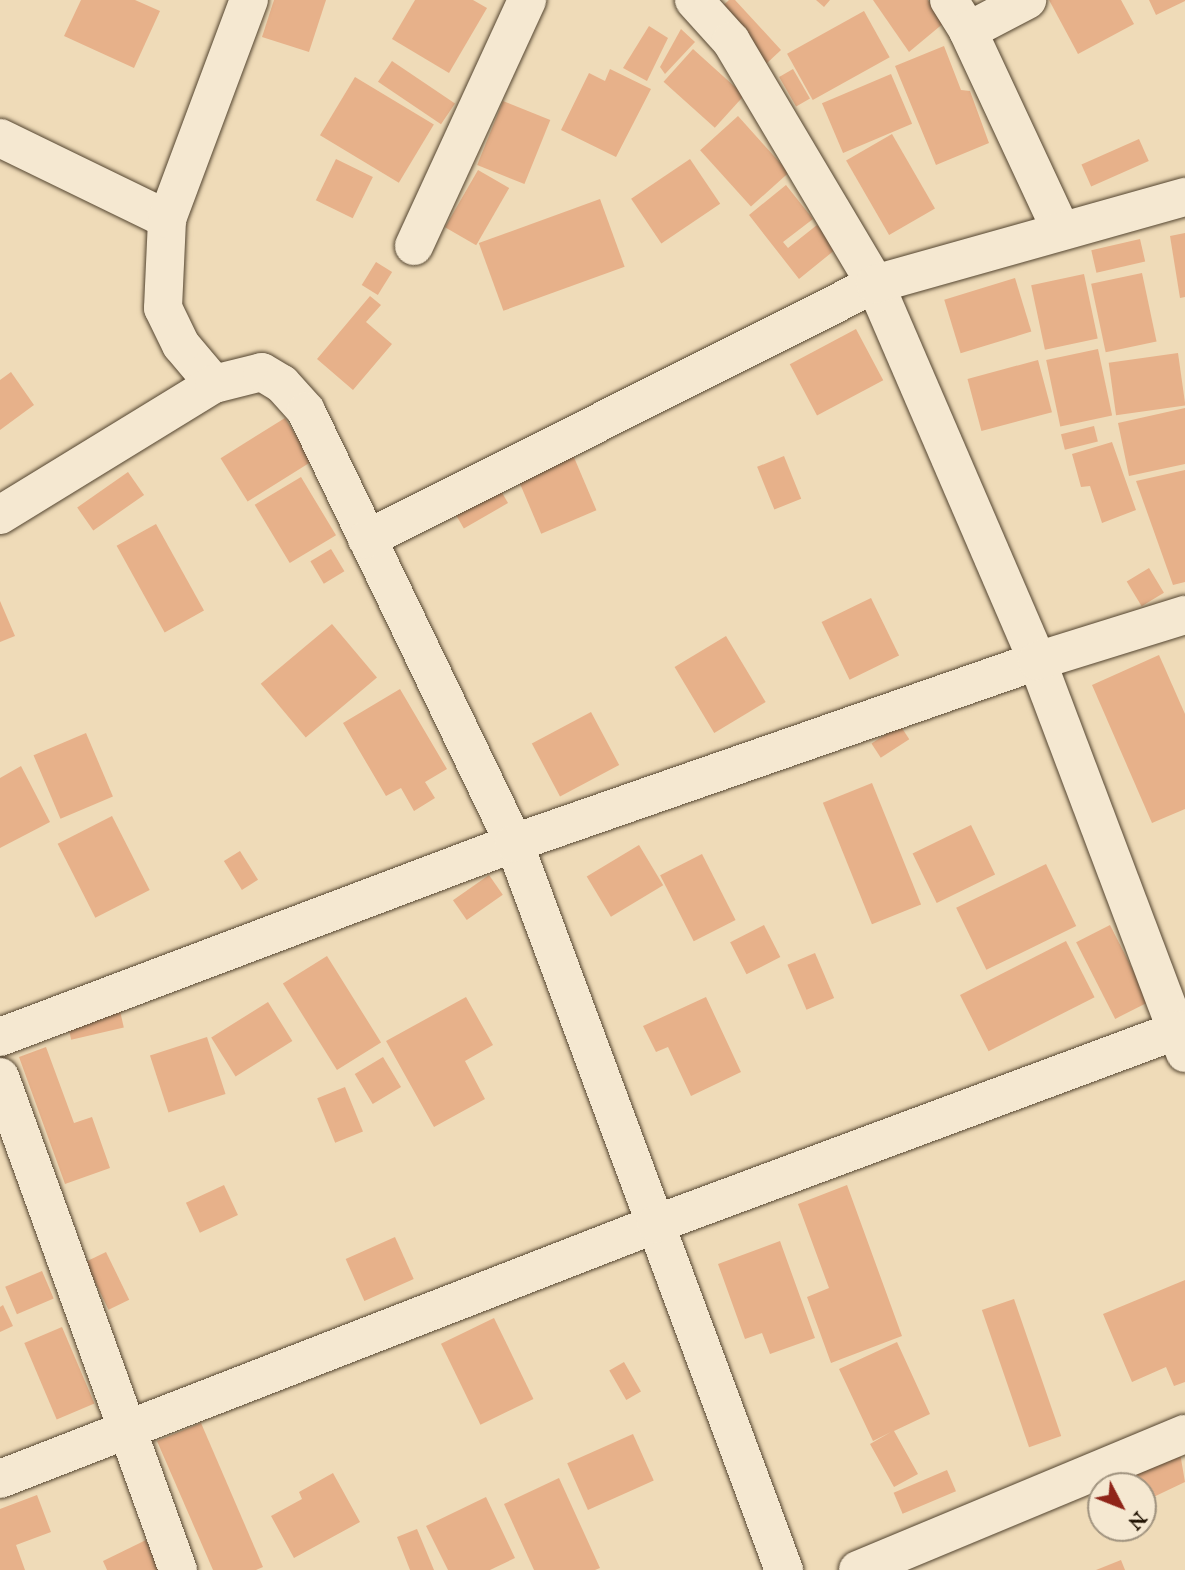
<!DOCTYPE html>
<html>
<head>
<meta charset="utf-8">
<style>
	body { margin:0 }
	#map { position:relative; width:1185px; height:1570px; overflow:hidden; background:#efdbb8; font-family:"IM FELL English",serif }
	div>[style] { position:absolute }
	.building>* { inset:0; background:#e7b18a; transform-origin:0 0 }
	.roads { filter:drop-shadow(0 0 2px #544530) drop-shadow(0 0 2px #544530) }
	.minor>* { height:38px; margin:-19px; padding:0 19px; transform-origin:19px; border-radius:19px; background:#f5e8d1 }
	span { translate:-50% -50%; white-space:nowrap; text-align:center; line-height:1.15; -webkit-text-stroke:5px #f5e8d1; paint-order:stroke }
	.north { position:absolute; left:1087px; top:1472px; width:70px; height:70px; box-sizing:border-box; background:#f5e8d1; border:2px solid #a0937f; border-radius:50%; rotate:132deg; font-size:19px; font-weight:700; line-height:28px; text-align:center; color:#211303 }
	.north::after { content:''; display:block; margin:auto; width:24px; height:32px; background:#8f2418; clip-path:polygon(50% 0,100% 100%,50% 72%,0 100%) }
</style>
</head>
<body>
<div id="map">
	<div class="building">
		<i style="clip-path:polygon(81px 0,135px 0,160px 11px,134px 68px,64px 36px)"></i>
		<i style="clip-path:polygon(274px 0,326px 0,309px 52px,262px 37px)"></i>
		<i style="clip-path:polygon(415px 0,473px 0,487px 8px,449px 73px,392px 39px)"></i>
		<i style="clip-path:polygon(729px 0,735px 0,781px 50px,766px 64px,717px 11px)"></i>
		<i style="clip-path:polygon(816px 0,830px 0,824px 7px)"></i>
		<i style="clip-path:polygon(873px 0,928px 0,945px 22px,909px 52px)"></i>
		<i style="clip-path:polygon(1049px 0,1121px 0,1134px 24px,1078px 54px)"></i>
		<i style="clip-path:polygon(1149px 0,1185px 0,1185px 1px,1156px 15px)"></i>
		<i style="left:864px;top:11px;width:53px;height:88px;rotate:61deg"></i>
		<i style="clip-path:polygon(649px 26px,668px 38px,647px 81px,623px 68px)"></i>
		<i style="clip-path:polygon(681px 29px,695px 42px,665px 74px,660px 67px)"></i>
		<i style="clip-path:polygon(944px 46px,961px 90px,970px 91px,989px 143px,936px 165px,895px 66px)"></i>
		<i style="left:693px;top:49px;width:69px;height:44px;rotate:42deg"></i>
		<i style="left:392px;top:61px;width:76px;height:25px;rotate:34deg"></i>
		<i style="clip-path:polygon(610px 69px,651px 89px,616px 157px,561px 130px,589px 73px,605px 81px)"></i>
		<i style="left:793px;top:69px;width:34px;height:16px;rotate:60deg"></i>
		<i style="left:891px;top:74px;width:54px;height:75px;rotate:67deg"></i>
		<i style="left:355px;top:77px;width:92px;height:68px;rotate:31deg"></i>
		<i style="left:503px;top:101px;width:51px;height:69px;rotate:22deg"></i>
		<i style="left:738px;top:116px;width:76px;height:51px;rotate:48deg"></i>
		<i style="left:892px;top:134px;width:86px;height:53px;rotate:60deg"></i>
		<i style="left:1139px;top:139px;width:24px;height:63px;rotate:66deg"></i>
		<i style="left:336px;top:159px;width:41px;height:46px;rotate:26deg"></i>
		<i style="left:690px;top:159px;width:54px;height:71px;rotate:56deg"></i>
		<i style="left:478px;top:170px;width:36px;height:66px;rotate:30deg"></i>
		<i style="clip-path:polygon(786px 185px,813px 219px,783px 242px,788px 248px,817px 225px,836px 249px,799px 279px,749px 215px)"></i>
		<i style="left:600px;top:199px;width:72px;height:129px;rotate:70deg"></i>
		<i style="clip-path:polygon(1185px 233px,1185px 297px,1180px 298px,1170px 236px)"></i>
		<i style="left:1140px;top:239px;width:23px;height:50px;rotate:77deg"></i>
		<i style="left:376px;top:262px;width:19px;height:27px;rotate:32deg"></i>
		<i style="left:1142px;top:273px;width:70px;height:52px;rotate:78deg"></i>
		<i style="left:1084px;top:274px;width:66px;height:54px;rotate:78deg"></i>
		<i style="left:1015px;top:278px;width:56px;height:74px;rotate:73deg"></i>
		<i style="clip-path:polygon(370px 296px,381px 305px,366px 322px,392px 344px,353px 390px,317px 359px)"></i>
		<i style="left:856px;top:329px;width:58px;height:75px;rotate:62deg"></i>
		<i style="left:1098px;top:349px;width:68px;height:53px;rotate:78deg"></i>
		<i style="left:1178px;top:353px;width:53px;height:70px;rotate:82deg"></i>
		<i style="left:1038px;top:360px;width:54px;height:73px;rotate:75deg"></i>
		<i style="clip-path:polygon(11px 372px,34px 405px,0 430px,0 380px)"></i>
		<i style="clip-path:polygon(1185px 408px,1185px 464px,1129px 476px,1118px 423px)"></i>
		<i style="left:285px;top:418px;width:51px;height:76px;rotate:58deg"></i>
		<i style="left:1094px;top:426px;width:16px;height:34px;rotate:76deg"></i>
		<i style="clip-path:polygon(1112px 442px,1136px 510px,1102px 523px,1090px 486px,1081px 487px,1072px 454px)"></i>
		<i style="left:573px;top:455px;width:60px;height:60px;rotate:67deg"></i>
		<i style="left:784px;top:456px;width:46px;height:29px;rotate:68deg"></i>
		<i style="clip-path:polygon(1185px 470px,1185px 582px,1173px 585px,1136px 481px)"></i>
		<i style="left:128px;top:472px;width:28px;height:62px;rotate:55deg"></i>
		<i style="left:301px;top:477px;width:68px;height:54px;rotate:59deg"></i>
		<i style="left:497px;top:484px;width:22px;height:51px;rotate:60deg"></i>
		<i style="left:156px;top:524px;width:99px;height:45px;rotate:61deg"></i>
		<i style="left:331px;top:549px;width:26px;height:24px;rotate:59deg"></i>
		<i style="left:1149px;top:568px;width:29px;height:26px;rotate:59deg"></i>
		<i style="left:871px;top:598px;width:64px;height:55px;rotate:64deg"></i>
		<i style="clip-path:polygon(0 601px,15px 636px,0 642px)"></i>
		<i style="left:332px;top:624px;width:70px;height:93px;rotate:50deg"></i>
		<i style="left:726px;top:636px;width:77px;height:60px;rotate:59deg"></i>
		<i style="clip-path:polygon(1159px 655px,1185px 714px,1185px 809px,1152px 823px,1092px 685px)"></i>
		<i style="clip-path:polygon(400px 689px,447px 769px,425px 782px,435px 798px,414px 811px,401px 788px,386px 796px,343px 723px)"></i>
		<i style="left:591px;top:712px;width:60px;height:67px;rotate:62deg"></i>
		<i style="left:900px;top:725px;width:17px;height:34px;rotate:57deg"></i>
		<i style="left:86px;top:733px;width:69px;height:57px;rotate:67deg"></i>
		<i style="clip-path:polygon(21px 766px,50px 822px,0 848px,0 778px)"></i>
		<i style="left:872px;top:783px;width:131px;height:53px;rotate:68deg"></i>
		<i style="left:112px;top:816px;width:83px;height:61px;rotate:63deg"></i>
		<i style="left:971px;top:825px;width:55px;height:65px;rotate:64deg"></i>
		<i style="left:639px;top:845px;width:47px;height:61px;rotate:59deg"></i>
		<i style="left:240px;top:851px;width:34px;height:19px;rotate:58deg"></i>
		<i style="left:702px;top:854px;width:74px;height:47px;rotate:63deg"></i>
		<i style="left:1046px;top:864px;width:69px;height:100px;rotate:64deg"></i>
		<i style="left:489px;top:875px;width:24px;height:44px;rotate:55deg"></i>
		<i style="left:764px;top:925px;width:36px;height:38px;rotate:63deg"></i>
		<i style="left:1110px;top:925px;width:86px;height:38px;rotate:63deg"></i>
		<i style="left:1066px;top:941px;width:63px;height:119px;rotate:63deg"></i>
		<i style="left:815px;top:953px;width:49px;height:30px;rotate:67deg"></i>
		<i style="left:327px;top:956px;width:102px;height:52px;rotate:58deg"></i>
		<i style="clip-path:polygon(466px 997px,493px 1045px,465px 1061px,485px 1099px,434px 1127px,386px 1041px)"></i>
		<i style="clip-path:polygon(706px 997px,741px 1072px,691px 1096px,668px 1047px,656px 1052px,643px 1026px)"></i>
		<i style="left:268px;top:1002px;width:46px;height:67px;rotate:58deg"></i>
		<i style="left:120px;top:1011px;width:17px;height:54px;rotate:77deg"></i>
		<i style="left:207px;top:1037px;width:60px;height:60px;rotate:72deg"></i>
		<i style="clip-path:polygon(46px 1047px,74px 1123px,92px 1117px,110px 1168px,65px 1184px,19px 1057px)"></i>
		<i style="left:383px;top:1057px;width:35px;height:33px;rotate:59deg"></i>
		<i style="left:345px;top:1087px;width:48px;height:30px;rotate:68deg"></i>
		<i style="left:224px;top:1185px;width:33px;height:42px;rotate:65deg"></i>
		<i style="clip-path:polygon(847px 1185px,902px 1336px,831px 1363px,807px 1297px,829px 1288px,798px 1204px)"></i>
		<i style="left:395px;top:1237px;width:46px;height:54px;rotate:66deg"></i>
		<i style="clip-path:polygon(780px 1241px,815px 1338px,770px 1354px,762px 1333px,745px 1339px,718px 1264px)"></i>
		<i style="left:106px;top:1252px;width:53px;height:23px;rotate:64deg"></i>
		<i style="left:42px;top:1271px;width:30px;height:40px;rotate:67deg"></i>
		<i style="clip-path:polygon(1185px 1280px,1185px 1382px,1174px 1386px,1166px 1367px,1132px 1382px,1103px 1314px)"></i>
		<i style="left:1014px;top:1299px;width:145px;height:34px;rotate:71deg"></i>
		<i style="clip-path:polygon(3px 1305px,13px 1326px,0 1332px,0 1307px)"></i>
		<i style="left:494px;top:1318px;width:90px;height:59px;rotate:64deg"></i>
		<i style="left:62px;top:1327px;width:83px;height:41px;rotate:67deg"></i>
		<i style="clip-path:polygon(897px 1342px,930px 1414px,894px 1431px,918px 1474px,894px 1487px,870px 1444px,891px 1432px,873px 1441px,839px 1369px)"></i>
		<i style="left:624px;top:1362px;width:34px;height:17px;rotate:60deg"></i>
		<i style="clip-path:polygon(201px 1423px,263px 1567px,256px 1570px,213px 1570px,157px 1441px)"></i>
		<i style="left:633px;top:1434px;width:51px;height:72px;rotate:66deg"></i>
		<i style="clip-path:polygon(1180px 1453px,1185px 1482px,1143px 1502px,1143px 1486px,1111px 1486px)"></i>
		<i style="left:947px;top:1470px;width:23px;height:58px;rotate:67deg"></i>
		<i style="clip-path:polygon(333px 1473px,360px 1522px,294px 1558px,271px 1516px,302px 1499px,299px 1492px)"></i>
		<i style="clip-path:polygon(559px 1478px,600px 1568px,595px 1570px,534px 1570px,504px 1504px)"></i>
		<i style="clip-path:polygon(37px 1495px,51px 1532px,16px 1545px,25px 1570px,0 1570px,0 1509px)"></i>
		<i style="clip-path:polygon(486px 1497px,515px 1558px,490px 1570px,448px 1570px,426px 1526px)"></i>
		<i style="clip-path:polygon(417px 1529px,434px 1570px,410px 1570px,397px 1537px)"></i>
		<i style="clip-path:polygon(146px 1540px,160px 1570px,107px 1570px,103px 1561px)"></i>
		<i style="clip-path:polygon(1121px 1560px,1125px 1570px,1096px 1570px)"></i>
	</div>
	<div class="roads">
		<div class="minor">
			<i style="left:694px;top:0;width:55px;rotate:47.9deg"></i>
			<i style="left:731px;top:41px;width:282px;rotate:59.3deg"></i>
			<i style="left:875px;top:284px;width:410px;rotate:66.7deg"></i>
			<i style="left:1037px;top:661px;width:419px;rotate:69.3deg"></i>
			<i style="left:949px;top:0;width:36px;rotate:58deg"></i>
			<i style="left:968px;top:31px;width:220px;rotate:65deg"></i>
			<i style="left:968px;top:31px;width:67px;rotate:-27.7deg"></i>
			<i style="left:0;top:138px;width:186px;rotate:25.9deg"></i>
			<i style="left:414px;top:246px;width:271px;rotate:-65.3deg"></i>
			<i style="left:214px;top:384px;width:51px;rotate:-130.2deg"></i>
			<i style="left:181px;top:345px;width:41px;rotate:-115.9deg"></i>
			<i style="left:163px;top:308px;width:89px;rotate:-87.4deg"></i>
			<i style="left:167px;top:219px;width:234px;rotate:-69.5deg"></i>
			<i style="left:0;top:515px;width:251px;rotate:-31.5deg"></i>
			<i style="left:214px;top:384px;width:49px;rotate:-14deg"></i>
			<i style="left:262px;top:372px;width:23px;rotate:31deg"></i>
			<i style="left:282px;top:384px;width:36px;rotate:48deg"></i>
			<i style="left:306px;top:411px;width:479px;rotate:64.3deg"></i>
			<i style="left:514px;top:843px;width:776px;rotate:69.63deg"></i>
			<i style="left:367px;top:539px;width:568px;rotate:-26.66deg"></i>
			<i style="left:875px;top:284px;width:322px;rotate:-15.7deg"></i>
			<i style="left:0;top:1037px;width:549px;rotate:-20.68deg"></i>
			<i style="left:514px;top:843px;width:554px;rotate:-19.19deg"></i>
			<i style="left:1037px;top:661px;width:155px;rotate:-17.3deg"></i>
			<i style="left:0;top:1077px;width:524px;rotate:70.15deg"></i>
			<i style="left:0;top:1479px;width:704px;rotate:-21.24deg"></i>
			<i style="left:656px;top:1224px;width:557px;rotate:-20.39deg"></i>
			<i style="left:858px;top:1570px;width:354px;rotate:-22.6deg"></i>
		</div>
	</div>
	<div class="north">N</div>
</div>
</body>
</html>
